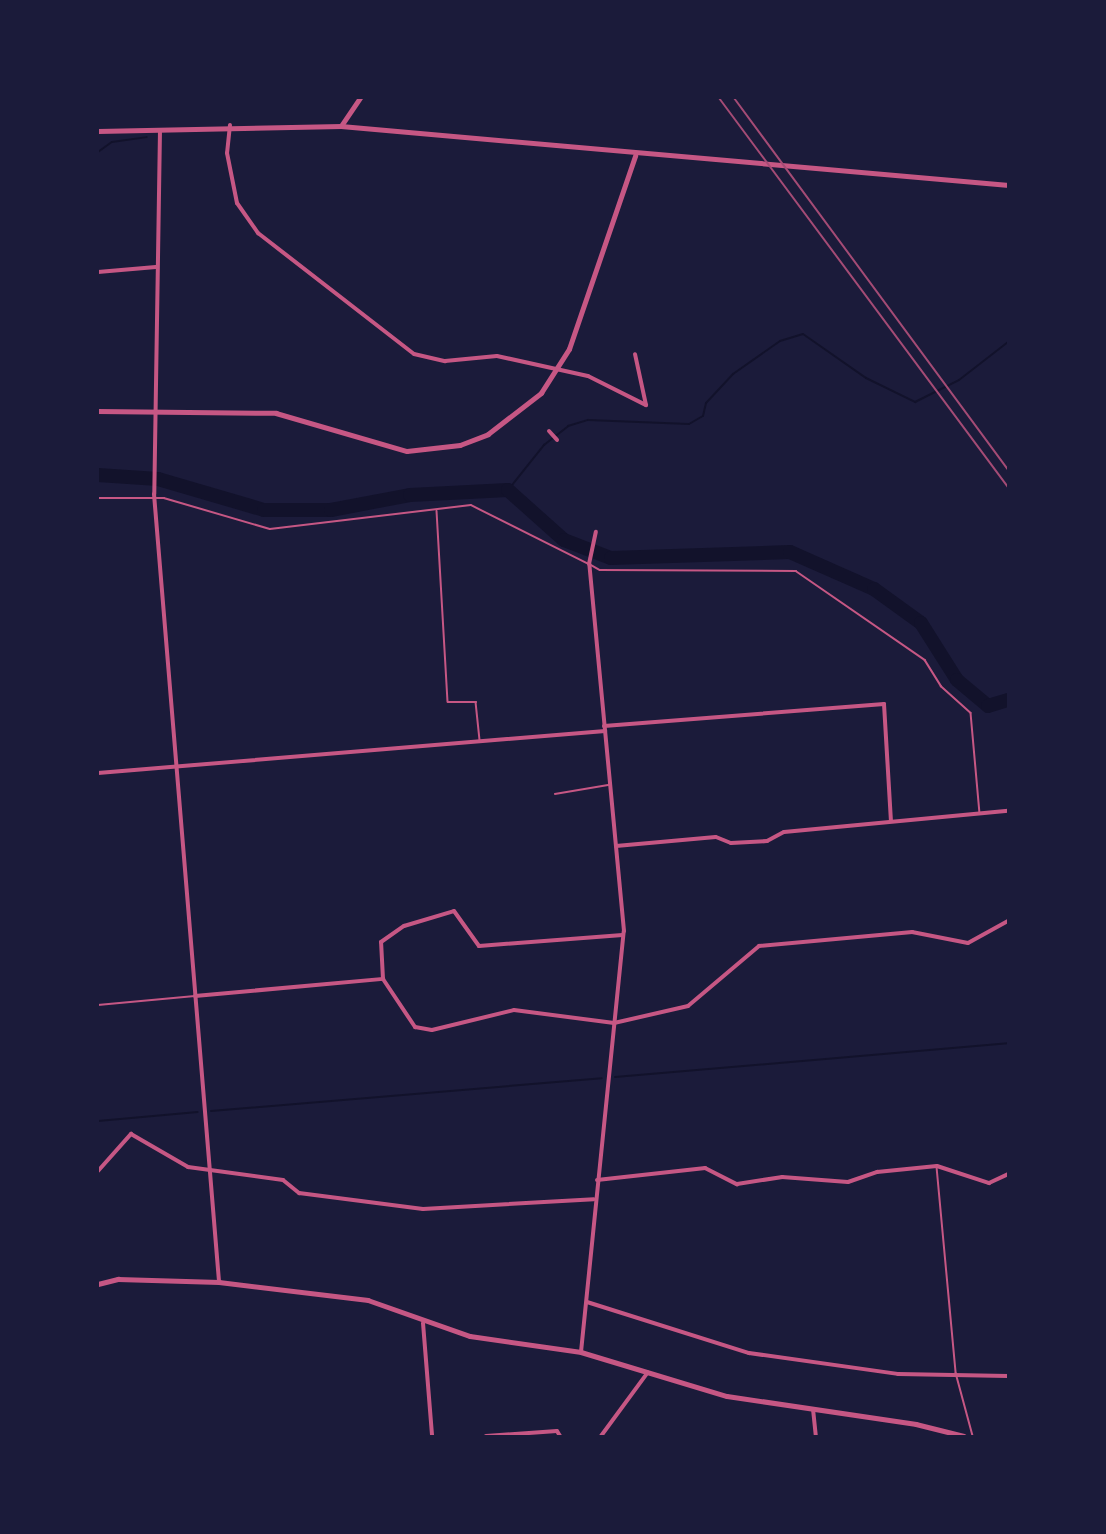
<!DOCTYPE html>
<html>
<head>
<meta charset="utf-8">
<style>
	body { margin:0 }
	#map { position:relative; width:1106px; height:1534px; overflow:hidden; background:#1b1b3a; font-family:"Sofia Sans Condensed",sans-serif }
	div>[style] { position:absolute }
	.stream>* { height:2px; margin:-1px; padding:0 1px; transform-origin:1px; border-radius:1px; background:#12122b }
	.river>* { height:14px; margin:-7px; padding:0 7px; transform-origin:7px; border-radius:7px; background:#12122b }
	.service>* { height:1.5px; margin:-0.75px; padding:0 0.75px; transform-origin:0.75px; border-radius:0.75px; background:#c65784 }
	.minor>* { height:4px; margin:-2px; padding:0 2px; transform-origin:2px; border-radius:2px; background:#c65784 }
	.tertiary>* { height:4.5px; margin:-2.25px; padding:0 2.25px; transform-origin:2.25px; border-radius:2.25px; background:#c65784 }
	.rail>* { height:2px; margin:-1px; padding:0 1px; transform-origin:1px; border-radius:1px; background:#a44b75 }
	span { translate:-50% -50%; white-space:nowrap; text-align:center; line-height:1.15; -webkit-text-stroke:5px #1b1b3a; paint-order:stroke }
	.frame { position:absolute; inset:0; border:99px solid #1b1b3a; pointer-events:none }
</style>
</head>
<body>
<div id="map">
	<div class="stream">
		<i style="left:98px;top:152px;width:17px;rotate:-36deg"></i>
		<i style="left:112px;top:142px;width:35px;rotate:-8deg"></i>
		<i style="left:508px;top:490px;width:58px;rotate:-51.3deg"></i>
		<i style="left:544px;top:445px;width:31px;rotate:-38deg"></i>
		<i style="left:568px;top:426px;width:21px;rotate:-17deg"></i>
		<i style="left:588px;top:420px;width:101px;rotate:2.3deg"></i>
		<i style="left:689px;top:424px;width:16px;rotate:-30deg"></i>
		<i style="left:703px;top:416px;width:13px;rotate:-77deg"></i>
		<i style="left:706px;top:403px;width:40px;rotate:-47deg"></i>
		<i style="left:733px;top:374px;width:57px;rotate:-35.1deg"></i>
		<i style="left:780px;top:341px;width:24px;rotate:-17deg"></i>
		<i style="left:803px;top:334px;width:77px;rotate:34.9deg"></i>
		<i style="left:866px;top:378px;width:55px;rotate:26.1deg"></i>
		<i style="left:915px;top:402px;width:49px;rotate:-26.6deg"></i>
		<i style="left:959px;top:380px;width:62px;rotate:-37.8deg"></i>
		<i style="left:615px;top:1077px;width:394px;rotate:-4.9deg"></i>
		<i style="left:211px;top:1111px;width:392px;rotate:-4.8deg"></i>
		<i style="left:98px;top:1121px;width:100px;rotate:-5.1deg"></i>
	</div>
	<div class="river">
		<i style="left:98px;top:475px;width:60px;rotate:3.8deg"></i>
		<i style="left:158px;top:479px;width:110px;rotate:16.3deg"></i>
		<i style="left:264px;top:510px;width:67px"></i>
		<i style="left:331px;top:510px;width:80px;rotate:-10.8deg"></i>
		<i style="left:410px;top:495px;width:98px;rotate:-2.9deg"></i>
		<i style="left:508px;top:490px;width:75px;rotate:41.8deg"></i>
		<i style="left:564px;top:540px;width:50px;rotate:21deg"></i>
		<i style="left:611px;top:558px;width:179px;rotate:-1.9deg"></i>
		<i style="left:790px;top:552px;width:92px;rotate:23.8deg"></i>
		<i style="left:874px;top:589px;width:58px;rotate:35.9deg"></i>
		<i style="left:921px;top:623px;width:67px;rotate:57.7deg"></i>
		<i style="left:957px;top:680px;width:40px;rotate:40deg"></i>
		<i style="left:988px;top:706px;width:21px;rotate:-17deg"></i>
	</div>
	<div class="service">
		<i style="left:98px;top:498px;width:66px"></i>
		<i style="left:164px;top:498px;width:110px;rotate:16.3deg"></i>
		<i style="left:270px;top:529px;width:202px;rotate:-6.8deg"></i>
		<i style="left:471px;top:505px;width:130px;rotate:26.6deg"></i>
		<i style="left:437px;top:511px;width:191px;rotate:86.7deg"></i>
		<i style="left:448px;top:702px;width:28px"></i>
		<i style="left:476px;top:702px;width:38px;rotate:84deg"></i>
		<i style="left:591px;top:565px;width:10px;rotate:29deg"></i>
		<i style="left:600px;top:570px;width:196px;rotate:0.3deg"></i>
		<i style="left:796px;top:571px;width:157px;rotate:34.6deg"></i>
		<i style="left:925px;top:660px;width:31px;rotate:58deg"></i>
		<i style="left:941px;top:686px;width:40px;rotate:42deg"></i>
		<i style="left:971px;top:713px;width:100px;rotate:84.9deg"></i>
		<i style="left:555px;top:794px;width:55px;rotate:-9.5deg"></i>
		<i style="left:98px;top:1005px;width:97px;rotate:-5.3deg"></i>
		<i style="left:937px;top:1167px;width:207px;rotate:84.7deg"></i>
		<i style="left:956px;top:1373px;width:65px;rotate:74.9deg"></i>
	</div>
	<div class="minor">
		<i style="left:230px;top:125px;width:28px;rotate:96deg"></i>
		<i style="left:227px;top:153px;width:51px;rotate:78.7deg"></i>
		<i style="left:237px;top:203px;width:37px;rotate:55deg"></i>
		<i style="left:258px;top:233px;width:197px;rotate:37.8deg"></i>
		<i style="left:414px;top:354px;width:32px;rotate:13deg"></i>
		<i style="left:445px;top:361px;width:52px;rotate:-5.5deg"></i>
		<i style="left:497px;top:356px;width:93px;rotate:12.4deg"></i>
		<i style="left:588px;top:376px;width:65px;rotate:26.6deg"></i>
		<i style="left:646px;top:405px;width:52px;rotate:-102.2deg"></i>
		<i style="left:160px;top:130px;width:364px;rotate:90.9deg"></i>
		<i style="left:154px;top:494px;width:791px;rotate:85.28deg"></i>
		<i style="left:98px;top:272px;width:58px;rotate:-4.9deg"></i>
		<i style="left:549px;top:431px;width:12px;rotate:48deg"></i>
		<i style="left:604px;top:726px;width:281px;rotate:-4.5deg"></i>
		<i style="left:884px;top:704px;width:117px;rotate:86.6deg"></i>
		<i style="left:98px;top:773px;width:509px;rotate:-4.74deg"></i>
		<i style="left:616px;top:846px;width:100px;rotate:-5.1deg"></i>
		<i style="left:716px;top:837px;width:16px;rotate:22deg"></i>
		<i style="left:731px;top:843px;width:36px;rotate:-3deg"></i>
		<i style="left:767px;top:841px;width:19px;rotate:-28deg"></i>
		<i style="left:784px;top:832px;width:225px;rotate:-5.4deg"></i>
		<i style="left:383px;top:979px;width:37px;rotate:-93deg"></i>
		<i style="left:381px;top:942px;width:28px;rotate:-35deg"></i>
		<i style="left:404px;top:926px;width:52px;rotate:-16.7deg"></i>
		<i style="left:454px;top:911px;width:43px;rotate:54.5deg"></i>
		<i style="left:479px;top:946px;width:144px;rotate:-4.4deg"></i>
		<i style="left:195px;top:996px;width:189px;rotate:-5.2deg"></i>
		<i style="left:383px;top:979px;width:58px;rotate:56.3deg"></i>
		<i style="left:415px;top:1027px;width:17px;rotate:10deg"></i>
		<i style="left:432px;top:1030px;width:84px;rotate:-13.7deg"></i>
		<i style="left:514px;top:1010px;width:101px;rotate:7.4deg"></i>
		<i style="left:614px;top:1023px;width:76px;rotate:-12.9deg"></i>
		<i style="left:688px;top:1006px;width:93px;rotate:-40.2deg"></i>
		<i style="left:759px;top:946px;width:154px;rotate:-5.2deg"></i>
		<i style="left:912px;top:932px;width:57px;rotate:11.1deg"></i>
		<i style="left:968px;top:943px;width:46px;rotate:-28.8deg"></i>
		<i style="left:98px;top:1171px;width:50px;rotate:-48.3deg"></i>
		<i style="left:131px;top:1134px;width:66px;rotate:30.1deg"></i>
		<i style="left:188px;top:1167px;width:96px;rotate:7.8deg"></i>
		<i style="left:283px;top:1180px;width:21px;rotate:39deg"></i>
		<i style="left:299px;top:1193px;width:125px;rotate:7.4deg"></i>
		<i style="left:423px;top:1209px;width:171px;rotate:-3.3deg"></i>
		<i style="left:597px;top:1180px;width:109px;rotate:-6.3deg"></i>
		<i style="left:705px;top:1168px;width:36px;rotate:27deg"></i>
		<i style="left:737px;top:1184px;width:46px;rotate:-8.8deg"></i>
		<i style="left:782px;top:1177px;width:66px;rotate:4.3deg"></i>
		<i style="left:848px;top:1182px;width:31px;rotate:-19deg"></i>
		<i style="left:877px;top:1172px;width:60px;rotate:-5.7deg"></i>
		<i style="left:937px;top:1166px;width:55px;rotate:18.1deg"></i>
		<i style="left:989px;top:1183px;width:21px;rotate:-25deg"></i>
		<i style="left:587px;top:1302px;width:170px;rotate:17.5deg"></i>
		<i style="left:749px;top:1353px;width:150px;rotate:8deg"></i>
		<i style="left:898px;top:1374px;width:110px;rotate:1deg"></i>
		<i style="left:423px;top:1323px;width:113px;rotate:85.4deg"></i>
		<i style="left:581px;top:1352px;width:423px;rotate:-84.2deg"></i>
		<i style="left:624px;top:931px;width:369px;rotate:-95.4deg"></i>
		<i style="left:589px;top:564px;width:33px;rotate:-78deg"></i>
		<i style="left:813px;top:1409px;width:27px;rotate:84deg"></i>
		<i style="left:486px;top:1436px;width:71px;rotate:-4deg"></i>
		<i style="left:557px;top:1431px;width:6px;rotate:59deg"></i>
		<i style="left:601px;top:1436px;width:79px;rotate:-53.7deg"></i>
	</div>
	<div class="tertiary">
		<i style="left:341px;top:126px;width:34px;rotate:-56deg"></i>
		<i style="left:98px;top:131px;width:243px;rotate:-1.2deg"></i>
		<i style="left:341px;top:126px;width:670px;rotate:5.05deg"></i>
		<i style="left:98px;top:411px;width:178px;rotate:0.6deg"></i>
		<i style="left:276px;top:413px;width:136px;rotate:16.2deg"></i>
		<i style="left:407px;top:451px;width:53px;rotate:-6.5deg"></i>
		<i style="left:460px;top:445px;width:30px;rotate:-21deg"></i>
		<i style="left:488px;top:434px;width:67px;rotate:-37.7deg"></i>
		<i style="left:541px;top:393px;width:52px;rotate:-57.5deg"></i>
		<i style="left:569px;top:349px;width:204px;rotate:-71.1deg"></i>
		<i style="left:98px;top:1284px;width:21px;rotate:-14deg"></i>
		<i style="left:118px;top:1279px;width:101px;rotate:1.7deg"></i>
		<i style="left:219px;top:1282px;width:150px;rotate:6.9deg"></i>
		<i style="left:368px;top:1300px;width:108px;rotate:19.4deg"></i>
		<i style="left:470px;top:1336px;width:112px;rotate:8.2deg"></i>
		<i style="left:581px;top:1352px;width:152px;rotate:16.8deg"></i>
		<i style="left:727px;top:1396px;width:191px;rotate:8.4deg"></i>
		<i style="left:916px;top:1424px;width:49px;rotate:14deg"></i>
	</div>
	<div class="rail">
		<i style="left:719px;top:98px;width:485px;rotate:53.4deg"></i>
		<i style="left:734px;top:98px;width:461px;rotate:53.6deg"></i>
	</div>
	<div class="frame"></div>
</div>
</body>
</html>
